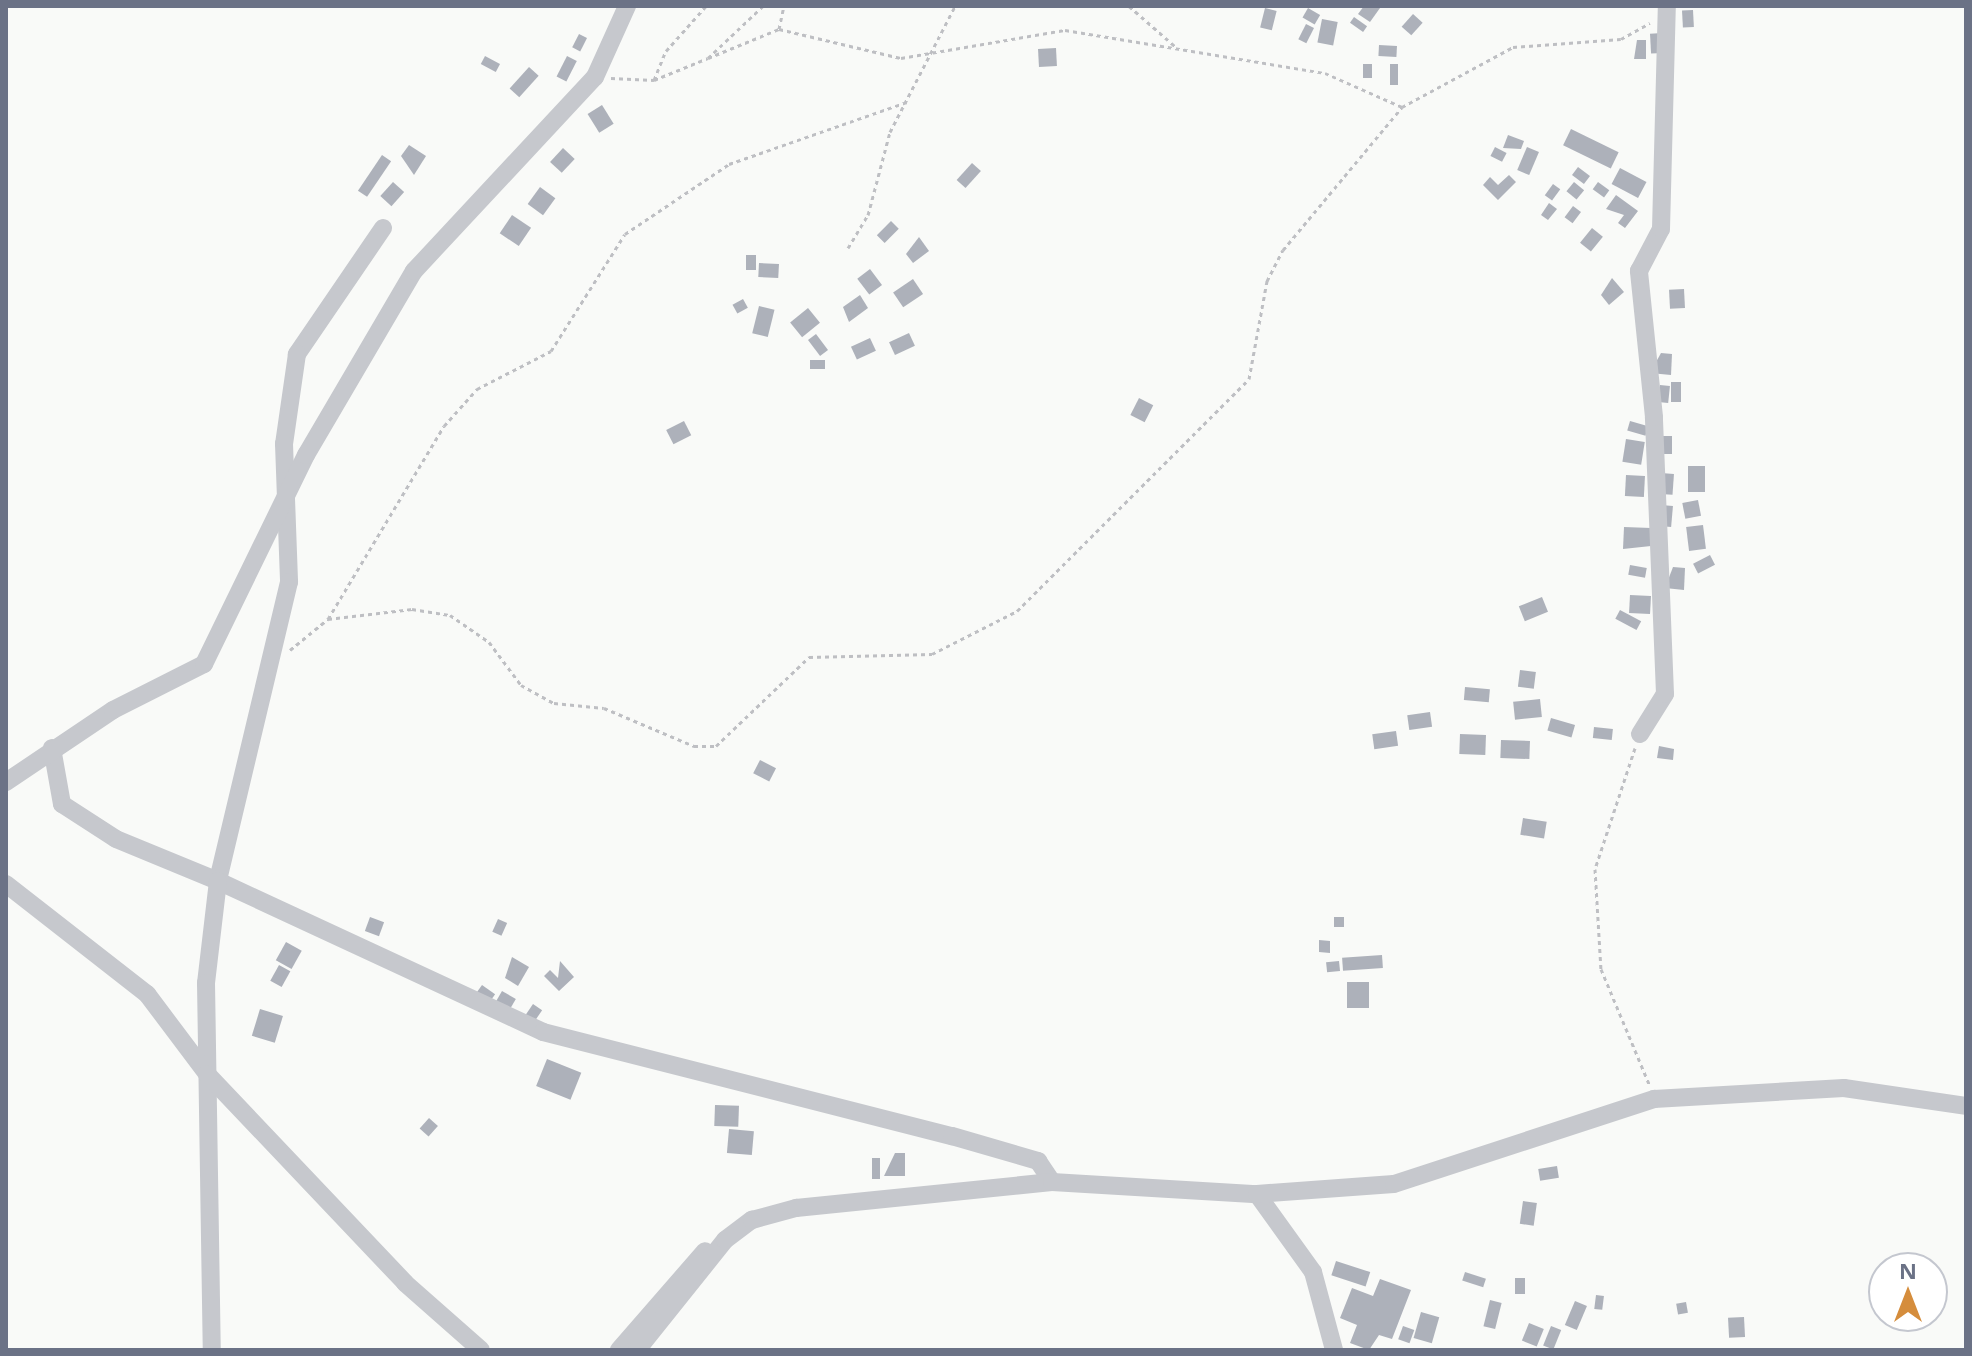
<!DOCTYPE html>
<html>
<head>
<meta charset="utf-8">
<style>
	body { margin:0 }
	#map { position:relative; width:1972px; height:1356px; overflow:hidden; background:#f9faf8; font-family:"Open Sans",sans-serif }
	div>[style] { position:absolute }
	.building>* { inset:0; background:#adb1ba; transform-origin:0 0 }
	.path>* { height:3px; margin-top:-1.5px; transform-origin:0; background:repeating-linear-gradient(90deg,#bebfc3 0 4px,transparent 0 8px) }
	.minor>* { height:18px; margin:-9px; padding:0 9px; transform-origin:9px; border-radius:9px; background:#c6c8cd }
	span { translate:-50% -50%; white-space:nowrap; text-align:center; line-height:1.15; -webkit-text-stroke:8px #fff; paint-order:stroke }
	.frame { position:absolute; inset:0; border:8px solid #6b7286; pointer-events:none }
	.north { position:absolute; left:1868px; top:1252px; width:80px; height:80px; box-sizing:border-box; background:#fff; border:2px solid #c4c7cf; border-radius:50%; rotate:0deg; font-size:22px; font-weight:700; line-height:32px; text-align:center; color:#6b7286 }
	.north::after { content:''; display:block; margin:auto; width:28px; height:36px; background:#d58d3c; clip-path:polygon(50% 0,100% 100%,50% 72%,0 100%) }
</style>
</head>
<body>
<div id="map">
	<div class="building">
		<i style="clip-path:polygon(1364px 6px,1380px 8px,1370px 22px,1358px 14px)"></i>
		<i style="left:1265px;top:8px;width:12px;height:20px;rotate:14deg"></i>
		<i style="left:1308px;top:8px;width:14px;height:11px;rotate:30deg"></i>
		<i style="left:1693px;top:10px;width:17px;height:11px;rotate:87deg"></i>
		<i style="left:1413px;top:14px;width:13px;height:17px;rotate:42deg"></i>
		<i style="left:1354px;top:17px;width:16px;height:7px;rotate:35deg"></i>
		<i style="left:1322px;top:19px;width:16px;height:24px;rotate:11deg"></i>
		<i style="left:1306px;top:24px;width:9px;height:17px;rotate:27deg"></i>
		<i style="left:1662px;top:33px;width:20px;height:12px;rotate:87deg"></i>
		<i style="left:579px;top:34px;width:9px;height:15px;rotate:27deg"></i>
		<i style="clip-path:polygon(1637px 40px,1646px 40px,1646px 59px,1634px 59px)"></i>
		<i style="left:1379px;top:45px;width:18px;height:11px;rotate:3deg"></i>
		<i style="left:1056px;top:48px;width:18px;height:18px;rotate:87deg"></i>
		<i style="left:485px;top:56px;width:17px;height:9px;rotate:28deg"></i>
		<i style="left:567px;top:56px;width:11px;height:23px;rotate:27deg"></i>
		<i style="left:1363px;top:64px;width:9px;height:14px"></i>
		<i style="left:1390px;top:64px;width:8px;height:21px"></i>
		<i style="left:529px;top:67px;width:13px;height:29px;rotate:42deg"></i>
		<i style="left:602px;top:105px;width:22px;height:17px;rotate:58deg"></i>
		<i style="left:1571px;top:129px;width:53px;height:18px;rotate:26deg"></i>
		<i style="clip-path:polygon(1508px 135px,1524px 141px,1521px 149px,1503px 148px)"></i>
		<i style="clip-path:polygon(409px 145px,426px 156px,414px 175px,401px 156px)"></i>
		<i style="left:1495px;top:147px;width:13px;height:10px;rotate:27deg"></i>
		<i style="left:1527px;top:147px;width:13px;height:25px;rotate:23deg"></i>
		<i style="left:563px;top:148px;width:16px;height:19px;rotate:43deg"></i>
		<i style="left:382px;top:155px;width:11px;height:43px;rotate:34deg"></i>
		<i style="left:972px;top:163px;width:12px;height:23px;rotate:42deg"></i>
		<i style="left:1578px;top:167px;width:15px;height:10px;rotate:37deg"></i>
		<i style="left:1620px;top:168px;width:30px;height:18px;rotate:28deg"></i>
		<i style="clip-path:polygon(1509px 175px,1516px 182px,1498px 200px,1483px 185px,1490px 177px,1498px 185px)"></i>
		<i style="left:393px;top:182px;width:15px;height:19px;rotate:42deg"></i>
		<i style="left:1574px;top:182px;width:13px;height:12px;rotate:39deg"></i>
		<i style="left:1598px;top:182px;width:14px;height:9px;rotate:36deg"></i>
		<i style="left:1553px;top:184px;width:9px;height:14px;rotate:36deg"></i>
		<i style="left:540px;top:187px;width:19px;height:21px;rotate:36deg"></i>
		<i style="clip-path:polygon(1616px 195px,1638px 211px,1625px 228px,1618px 223px,1624px 215px,1606px 209px)"></i>
		<i style="clip-path:polygon(1549px 203px,1557px 209px,1548px 220px,1541px 215px)"></i>
		<i style="left:1573px;top:206px;width:10px;height:14px;rotate:37deg"></i>
		<i style="left:512px;top:215px;width:23px;height:22px;rotate:34deg"></i>
		<i style="left:891px;top:221px;width:11px;height:20px;rotate:45deg"></i>
		<i style="left:1592px;top:228px;width:14px;height:19px;rotate:39deg"></i>
		<i style="clip-path:polygon(919px 237px,929px 251px,913px 263px,906px 254px)"></i>
		<i style="left:746px;top:255px;width:10px;height:15px"></i>
		<i style="left:759px;top:263px;width:20px;height:14px;rotate:3deg"></i>
		<i style="left:870px;top:269px;width:20px;height:16px;rotate:53deg"></i>
		<i style="clip-path:polygon(1612px 278px,1624px 292px,1609px 305px,1601px 295px)"></i>
		<i style="left:913px;top:279px;width:18px;height:24px;rotate:56deg"></i>
		<i style="left:1684px;top:289px;width:19px;height:15px;rotate:87deg"></i>
		<i style="clip-path:polygon(860px 295px,868px 308px,849px 322px,843px 307px)"></i>
		<i style="left:743px;top:299px;width:10px;height:12px;rotate:61deg"></i>
		<i style="left:759px;top:306px;width:16px;height:28px;rotate:14deg"></i>
		<i style="left:808px;top:308px;width:19px;height:23px;rotate:51deg"></i>
		<i style="left:909px;top:333px;width:14px;height:22px;rotate:65deg"></i>
		<i style="left:816px;top:334px;width:20px;height:10px;rotate:53deg"></i>
		<i style="left:870px;top:338px;width:14px;height:21px;rotate:65deg"></i>
		<i style="clip-path:polygon(1661px 353px,1672px 354px,1671px 375px,1650px 373px)"></i>
		<i style="left:825px;top:360px;width:9px;height:15px;rotate:90deg"></i>
		<i style="left:1671px;top:382px;width:10px;height:20px"></i>
		<i style="left:1660px;top:385px;width:10px;height:17px;rotate:6deg"></i>
		<i style="left:1139px;top:398px;width:16px;height:19px;rotate:27deg"></i>
		<i style="left:684px;top:421px;width:16px;height:20px;rotate:63deg"></i>
		<i style="left:1630px;top:421px;width:19px;height:10px;rotate:16deg"></i>
		<i style="left:1657px;top:436px;width:15px;height:18px"></i>
		<i style="left:1626px;top:439px;width:19px;height:23px;rotate:9deg"></i>
		<i style="left:1688px;top:466px;width:17px;height:26px"></i>
		<i style="left:1661px;top:473px;width:13px;height:21px;rotate:4deg"></i>
		<i style="left:1626px;top:475px;width:19px;height:21px;rotate:3deg"></i>
		<i style="left:1698px;top:500px;width:16px;height:16px;rotate:79deg"></i>
		<i style="left:1661px;top:505px;width:12px;height:21px;rotate:5deg"></i>
		<i style="left:1703px;top:525px;width:24px;height:17px;rotate:83deg"></i>
		<i style="clip-path:polygon(1624px 527px,1651px 528px,1651px 546px,1623px 549px)"></i>
		<i style="left:1710px;top:555px;width:11px;height:19px;rotate:63deg"></i>
		<i style="left:1630px;top:565px;width:17px;height:10px;rotate:10deg"></i>
		<i style="clip-path:polygon(1673px 567px,1685px 568px,1684px 590px,1665px 588px)"></i>
		<i style="left:1630px;top:595px;width:21px;height:18px;rotate:3deg"></i>
		<i style="left:1542px;top:597px;width:16px;height:25px;rotate:68deg"></i>
		<i style="left:1620px;top:610px;width:24px;height:10px;rotate:28deg"></i>
		<i style="left:1520px;top:670px;width:16px;height:17px;rotate:7deg"></i>
		<i style="left:1465px;top:687px;width:25px;height:13px;rotate:5deg"></i>
		<i style="left:1540px;top:699px;width:18px;height:27px;rotate:84deg"></i>
		<i style="left:1430px;top:712px;width:15px;height:23px;rotate:82deg"></i>
		<i style="left:1551px;top:718px;width:25px;height:13px;rotate:16deg"></i>
		<i style="left:1594px;top:727px;width:19px;height:11px;rotate:6deg"></i>
		<i style="left:1396px;top:731px;width:15px;height:24px;rotate:82deg"></i>
		<i style="left:1460px;top:734px;width:26px;height:20px;rotate:2deg"></i>
		<i style="left:1501px;top:740px;width:29px;height:18px;rotate:2deg"></i>
		<i style="clip-path:polygon(1659px 746px,1674px 749px,1673px 760px,1657px 758px)"></i>
		<i style="left:760px;top:760px;width:18px;height:15px;rotate:27deg"></i>
		<i style="left:1523px;top:818px;width:24px;height:17px;rotate:9deg"></i>
		<i style="left:370px;top:917px;width:15px;height:15px;rotate:20deg"></i>
		<i style="left:1334px;top:917px;width:10px;height:10px"></i>
		<i style="left:498px;top:919px;width:10px;height:14px;rotate:24deg"></i>
		<i style="clip-path:polygon(1319px 940px,1330px 941px,1330px 953px,1319px 952px)"></i>
		<i style="left:286px;top:942px;width:18px;height:21px;rotate:29deg"></i>
		<i style="left:1382px;top:955px;width:13px;height:40px;rotate:86deg"></i>
		<i style="clip-path:polygon(512px 957px,529px 967px,518px 986px,505px 978px)"></i>
		<i style="clip-path:polygon(560px 961px,574px 977px,559px 991px,544px 976px,550px 970px,558px 978px)"></i>
		<i style="left:1339px;top:961px;width:10px;height:13px;rotate:84deg"></i>
		<i style="left:279px;top:965px;width:13px;height:18px;rotate:29deg"></i>
		<i style="left:1347px;top:982px;width:22px;height:26px"></i>
		<i style="left:482px;top:985px;width:16px;height:12px;rotate:35deg"></i>
		<i style="left:502px;top:991px;width:16px;height:17px;rotate:30deg"></i>
		<i style="left:533px;top:1004px;width:11px;height:13px;rotate:34deg"></i>
		<i style="left:260px;top:1009px;width:24px;height:28px;rotate:17deg"></i>
		<i style="left:547px;top:1059px;width:37px;height:29px;rotate:22deg"></i>
		<i style="left:715px;top:1105px;width:24px;height:21px;rotate:2deg"></i>
		<i style="left:429px;top:1118px;width:12px;height:14px;rotate:42deg"></i>
		<i style="left:729px;top:1129px;width:25px;height:24px;rotate:5deg"></i>
		<i style="clip-path:polygon(895px 1153px,905px 1153px,905px 1176px,884px 1176px)"></i>
		<i style="left:872px;top:1158px;width:8px;height:21px"></i>
		<i style="left:1557px;top:1166px;width:12px;height:19px;rotate:81deg"></i>
		<i style="left:1523px;top:1201px;width:14px;height:23px;rotate:8deg"></i>
		<i style="left:1336px;top:1261px;width:36px;height:15px;rotate:18deg"></i>
		<i style="left:1465px;top:1272px;width:22px;height:9px;rotate:18deg"></i>
		<i style="left:1515px;top:1278px;width:10px;height:16px"></i>
		<i style="clip-path:polygon(1380px 1279px,1411px 1290px,1392px 1339px,1379px 1335px,1369px 1350px,1350px 1343px,1357px 1325px,1340px 1318px,1352px 1288px,1373px 1296px)"></i>
		<i style="left:1596px;top:1295px;width:8px;height:14px;rotate:7deg"></i>
		<i style="left:1490px;top:1300px;width:12px;height:27px;rotate:14deg"></i>
		<i style="left:1575px;top:1301px;width:13px;height:26px;rotate:23deg"></i>
		<i style="left:1686px;top:1302px;width:11px;height:10px;rotate:80deg"></i>
		<i style="left:1421px;top:1312px;width:19px;height:27px;rotate:16deg"></i>
		<i style="left:1744px;top:1317px;width:20px;height:16px;rotate:87deg"></i>
		<i style="left:1529px;top:1323px;width:16px;height:19px;rotate:22deg"></i>
		<i style="left:1403px;top:1326px;width:12px;height:14px;rotate:20deg"></i>
		<i style="left:1551px;top:1326px;width:11px;height:21px;rotate:22deg"></i>
	</div>
	<div class="path">
		<i style="left:1129px;top:6px;width:62px;rotate:41.1deg"></i>
		<i style="left:779px;top:29px;width:24px;rotate:-78deg"></i>
		<i style="left:708px;top:58px;width:77px;rotate:-22.2deg"></i>
		<i style="left:779px;top:29px;width:125px;rotate:13.4deg"></i>
		<i style="left:901px;top:58px;width:166px;rotate:-9.7deg"></i>
		<i style="left:1065px;top:30px;width:264px;rotate:9.4deg"></i>
		<i style="left:1325px;top:73px;width:84px;rotate:23.8deg"></i>
		<i style="left:1402px;top:107px;width:126px;rotate:-28.4deg"></i>
		<i style="left:1513px;top:47px;width:108px;rotate:-4.2deg"></i>
		<i style="left:1621px;top:39px;width:33px;rotate:-29deg"></i>
		<i style="left:611px;top:78px;width:43px;rotate:2.7deg"></i>
		<i style="left:654px;top:80px;width:58px;rotate:-22.2deg"></i>
		<i style="left:708px;top:58px;width:76px;rotate:-43.4deg"></i>
		<i style="left:654px;top:80px;width:31px;rotate:-68deg"></i>
		<i style="left:666px;top:51px;width:60px;rotate:-48.4deg"></i>
		<i style="left:848px;top:248px;width:39px;rotate:-59deg"></i>
		<i style="left:868px;top:215px;width:86px;rotate:-75.2deg"></i>
		<i style="left:890px;top:132px;width:142px;rotate:-62.7deg"></i>
		<i style="left:328px;top:619px;width:225px;rotate:-59deg"></i>
		<i style="left:444px;top:426px;width:50px;rotate:-48.3deg"></i>
		<i style="left:477px;top:389px;width:83px;rotate:-27.2deg"></i>
		<i style="left:551px;top:351px;width:138px;rotate:-57.7deg"></i>
		<i style="left:625px;top:234px;width:125px;rotate:-33.9deg"></i>
		<i style="left:729px;top:164px;width:188px;rotate:-19.2deg"></i>
		<i style="left:290px;top:650px;width:49px;rotate:-39.2deg"></i>
		<i style="left:328px;top:619px;width:85px;rotate:-6.8deg"></i>
		<i style="left:412px;top:609px;width:38px;rotate:9deg"></i>
		<i style="left:450px;top:615px;width:47px;rotate:34.7deg"></i>
		<i style="left:489px;top:642px;width:54px;rotate:53.3deg"></i>
		<i style="left:521px;top:685px;width:38px;rotate:29deg"></i>
		<i style="left:554px;top:703px;width:50px;rotate:5.7deg"></i>
		<i style="left:604px;top:708px;width:98px;rotate:22.9deg"></i>
		<i style="left:694px;top:746px;width:22px"></i>
		<i style="left:716px;top:746px;width:129px;rotate:-43.7deg"></i>
		<i style="left:809px;top:657px;width:123px;rotate:-1.4deg"></i>
		<i style="left:932px;top:654px;width:95px;rotate:-26.8deg"></i>
		<i style="left:1017px;top:611px;width:328px;rotate:-45deg"></i>
		<i style="left:1249px;top:379px;width:100px;rotate:-79.6deg"></i>
		<i style="left:1267px;top:281px;width:35px;rotate:-63deg"></i>
		<i style="left:1283px;top:250px;width:186px;rotate:-50.2deg"></i>
		<i style="left:1635px;top:748px;width:127px;rotate:108.3deg"></i>
		<i style="left:1595px;top:869px;width:100px;rotate:86.6deg"></i>
		<i style="left:1601px;top:969px;width:125px;rotate:67.3deg"></i>
	</div>
	<div class="minor">
		<i style="left:383px;top:228px;width:153px;rotate:124.3deg"></i>
		<i style="left:297px;top:354px;width:91px;rotate:98.2deg"></i>
		<i style="left:284px;top:444px;width:138px;rotate:87.9deg"></i>
		<i style="left:289px;top:582px;width:307px;rotate:103.4deg"></i>
		<i style="left:218px;top:881px;width:358px;rotate:24.9deg"></i>
		<i style="left:543px;top:1032px;width:422px;rotate:14.3deg"></i>
		<i style="left:952px;top:1136px;width:90px;rotate:16.2deg"></i>
		<i style="left:1038px;top:1161px;width:25px;rotate:56deg"></i>
		<i style="left:1640px;top:734px;width:47px;rotate:-58deg"></i>
		<i style="left:1665px;top:694px;width:277px;rotate:-92.3deg"></i>
		<i style="left:1654px;top:417px;width:147px;rotate:-95.9deg"></i>
		<i style="left:1639px;top:271px;width:47px;rotate:-62.4deg"></i>
		<i style="left:1661px;top:229px;width:223px;rotate:-88.5deg"></i>
		<i style="left:52px;top:748px;width:57px;rotate:79.9deg"></i>
		<i style="left:62px;top:804px;width:64px;rotate:32.9deg"></i>
		<i style="left:116px;top:839px;width:110px;rotate:22.4deg"></i>
		<i style="left:218px;top:881px;width:103px;rotate:96.7deg"></i>
		<i style="left:206px;top:983px;width:367px;rotate:89.1deg"></i>
		<i style="left:6px;top:782px;width:129px;rotate:-33.9deg"></i>
		<i style="left:113px;top:710px;width:102px;rotate:-26.8deg"></i>
		<i style="left:204px;top:664px;width:233px;rotate:-64deg"></i>
		<i style="left:306px;top:455px;width:213px;rotate:-59.6deg"></i>
		<i style="left:414px;top:271px;width:265px;rotate:-47deg"></i>
		<i style="left:595px;top:77px;width:78px;rotate:-65.7deg"></i>
		<i style="left:6px;top:884px;width:179px;rotate:38deg"></i>
		<i style="left:147px;top:994px;width:100px;rotate:53.1deg"></i>
		<i style="left:207px;top:1074px;width:288px;rotate:46.5deg"></i>
		<i style="left:405px;top:1283px;width:101px;rotate:41.4deg"></i>
		<i style="left:1257px;top:1194px;width:96px;rotate:54.3deg"></i>
		<i style="left:1313px;top:1272px;width:81px;rotate:74.9deg"></i>
		<i style="left:619px;top:1350px;width:131px;rotate:-49deg"></i>
		<i style="left:637px;top:1350px;width:141px;rotate:-51.3deg"></i>
		<i style="left:725px;top:1240px;width:34px;rotate:-37deg"></i>
		<i style="left:752px;top:1220px;width:46px;rotate:-15.3deg"></i>
		<i style="left:796px;top:1208px;width:257px;rotate:-5.8deg"></i>
		<i style="left:1052px;top:1182px;width:205px;rotate:3.4deg"></i>
		<i style="left:1257px;top:1194px;width:137px;rotate:-4.2deg"></i>
		<i style="left:1394px;top:1184px;width:274px;rotate:-18.1deg"></i>
		<i style="left:1654px;top:1099px;width:190px;rotate:-3.3deg"></i>
		<i style="left:1844px;top:1088px;width:123px;rotate:8.4deg"></i>
	</div>
	<div class="frame"></div>
	<div class="north">N</div>
</div>
</body>
</html>
